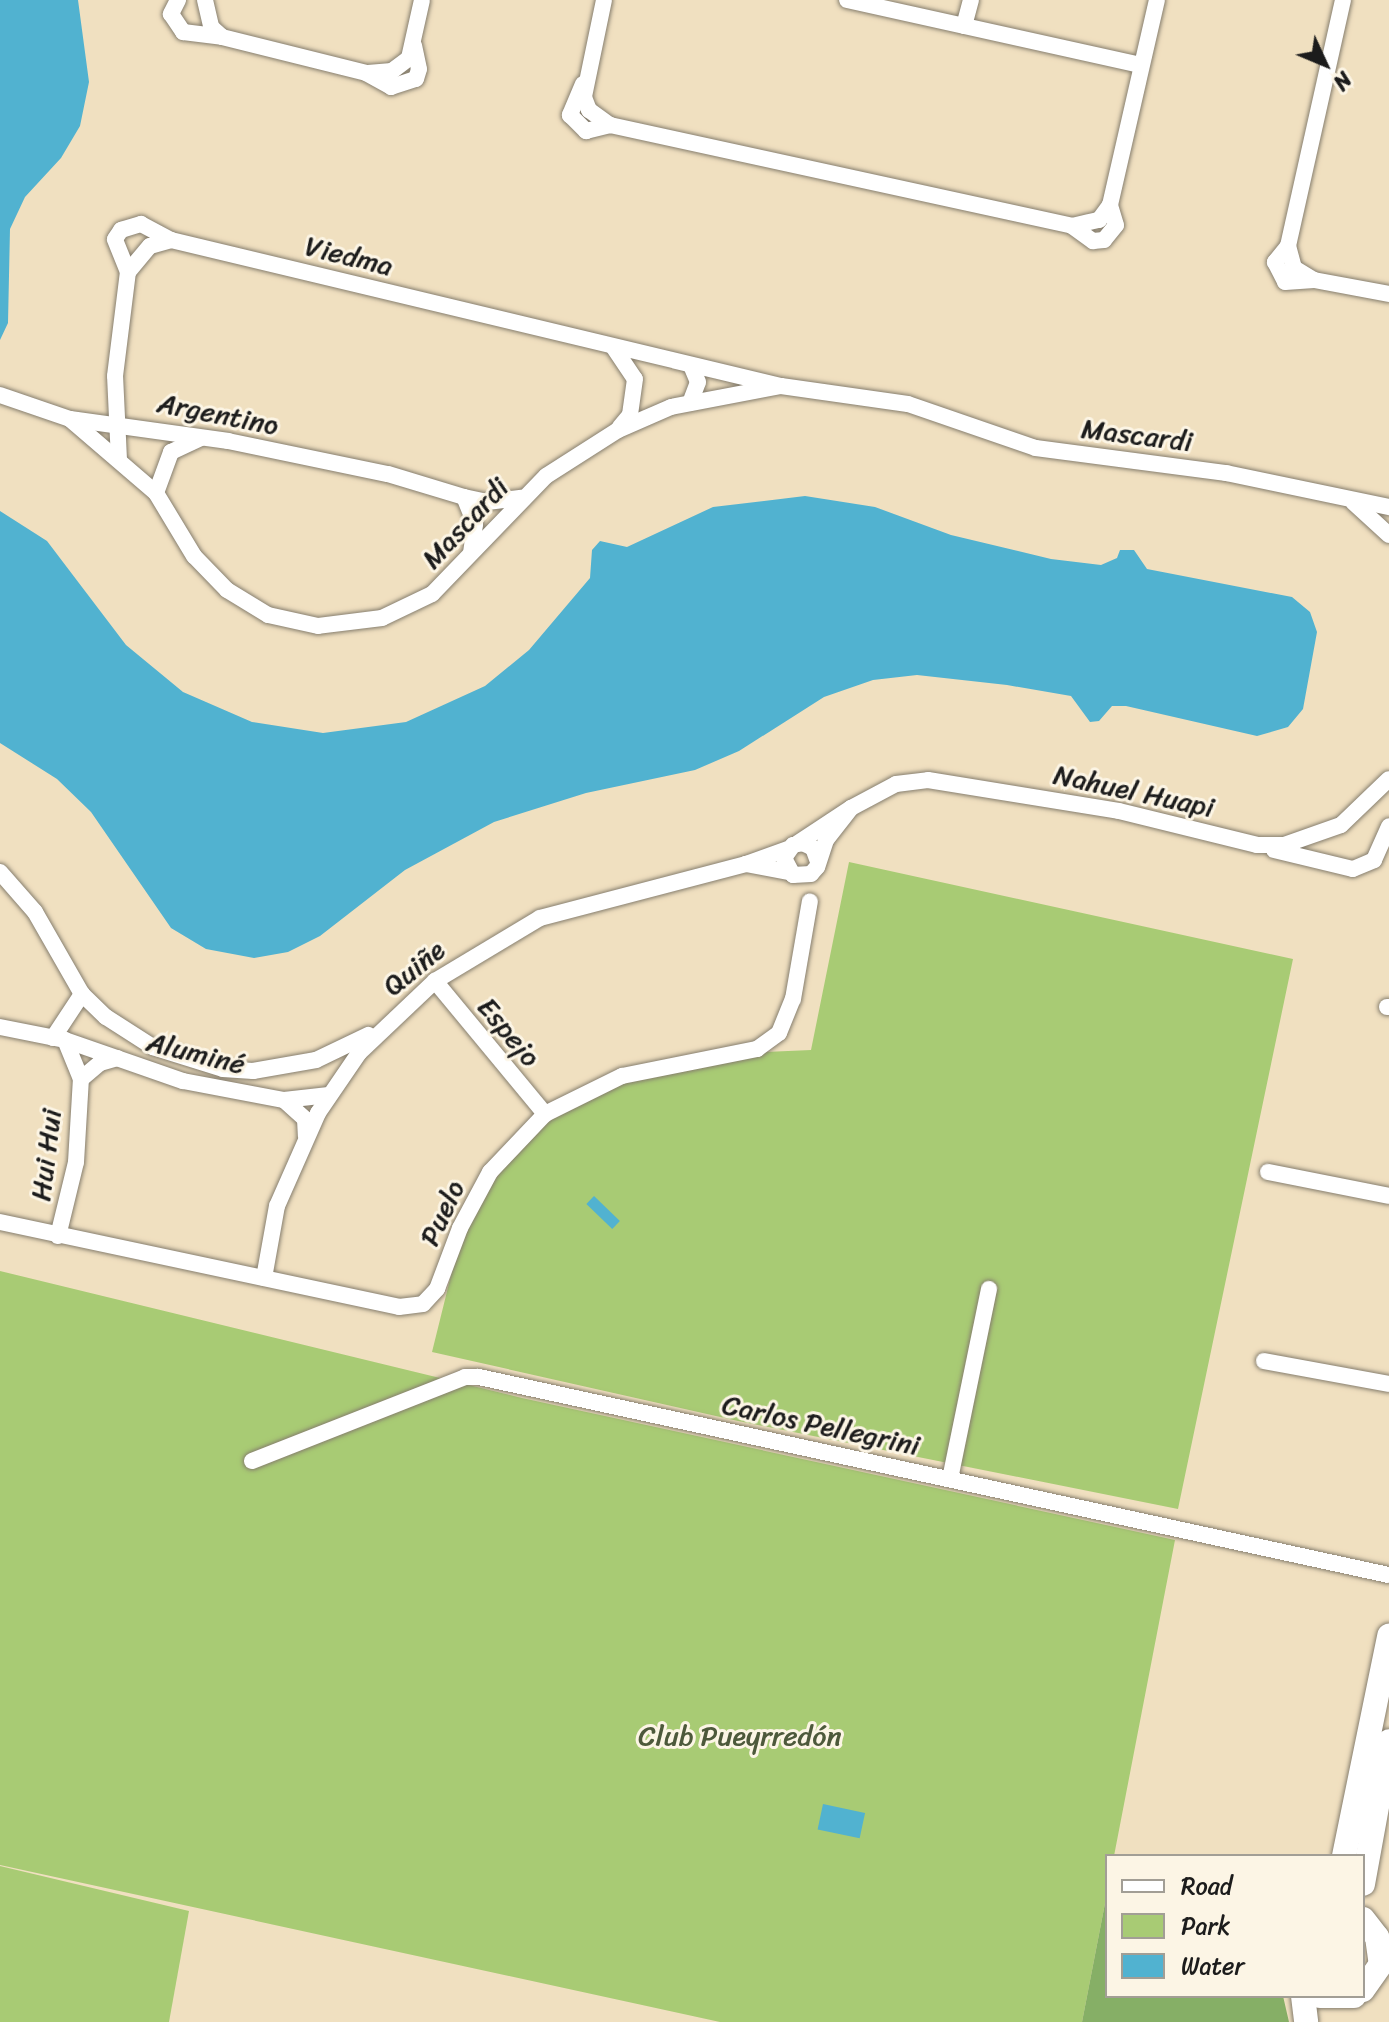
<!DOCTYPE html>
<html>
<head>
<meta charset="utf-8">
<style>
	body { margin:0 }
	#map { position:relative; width:1389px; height:2022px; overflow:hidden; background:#f0e0c0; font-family:Sriracha,sans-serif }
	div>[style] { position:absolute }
	.green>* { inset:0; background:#a8cb74 }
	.forest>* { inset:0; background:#86af66 }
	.water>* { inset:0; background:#51b2d0; transform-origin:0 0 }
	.roads { filter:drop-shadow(0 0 2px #867e6e) drop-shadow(0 0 2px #867e6e) }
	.minor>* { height:16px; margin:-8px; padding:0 8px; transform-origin:8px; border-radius:8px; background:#fff }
	.secondary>* { height:24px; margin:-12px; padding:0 12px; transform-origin:12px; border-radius:12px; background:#fff }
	span { translate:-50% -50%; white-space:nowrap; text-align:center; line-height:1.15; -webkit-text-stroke:6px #fcf5e5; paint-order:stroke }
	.street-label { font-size:28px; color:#1c1c1c }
	.park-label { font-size:28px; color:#4d593b }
	.legend { position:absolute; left:1105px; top:1854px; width:260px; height:144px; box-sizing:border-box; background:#fcf5e5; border:2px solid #a29e95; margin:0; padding:10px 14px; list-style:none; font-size:24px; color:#1c1c1c }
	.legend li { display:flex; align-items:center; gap:16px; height:40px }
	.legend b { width:40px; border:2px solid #a29e95 }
	.north { position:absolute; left:1285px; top:24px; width:80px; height:80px; -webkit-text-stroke:6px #fcf5e5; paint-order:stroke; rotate:134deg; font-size:22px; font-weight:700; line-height:32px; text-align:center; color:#1c1c1c }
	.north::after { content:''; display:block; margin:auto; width:28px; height:36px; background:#1c1c1c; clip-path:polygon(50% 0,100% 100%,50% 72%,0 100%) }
</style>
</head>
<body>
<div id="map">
	<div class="green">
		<i style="clip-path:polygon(849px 862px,1293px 959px,1178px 1509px,738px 1421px,432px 1352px,457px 1251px,478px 1202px,529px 1135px,576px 1103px,620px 1083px,765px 1052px,811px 1050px)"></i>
		<i style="clip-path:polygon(0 1271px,522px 1398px,1175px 1540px,1114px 1856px,1107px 1856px,1107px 1893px,1082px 2022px,720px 2022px,0 1865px)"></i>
		<i style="clip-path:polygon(0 1866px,189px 1911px,169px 2022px,0 2022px)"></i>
	</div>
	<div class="forest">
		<i style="clip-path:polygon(1107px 1893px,1107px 1996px,1283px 1996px,1289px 2022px,1082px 2022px)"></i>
	</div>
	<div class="water">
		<i style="clip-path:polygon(0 0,78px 0,89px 82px,80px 126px,61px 158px,25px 197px,10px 229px,8px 323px,0 340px)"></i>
		<i style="clip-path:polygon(805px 496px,875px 507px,951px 535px,1051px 559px,1101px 565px,1117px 558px,1120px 550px,1134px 550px,1147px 569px,1292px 597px,1310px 612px,1317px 632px,1303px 709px,1288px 727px,1257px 736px,1126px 706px,1112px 706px,1099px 721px,1090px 722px,1071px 696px,1007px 685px,917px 675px,873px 680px,824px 697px,739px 751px,695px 770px,586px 793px,494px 822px,405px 870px,320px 936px,288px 952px,254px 958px,206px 949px,171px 928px,91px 812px,57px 779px,0 743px,0 511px,47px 541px,126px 645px,183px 692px,252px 722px,323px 733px,406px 722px,485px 686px,529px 650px,590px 578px,592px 550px,600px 541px,627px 547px,713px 507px)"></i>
		<i style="left:594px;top:1196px;width:36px;height:11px;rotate:44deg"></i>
		<i style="left:823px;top:1804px;width:43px;height:26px;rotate:12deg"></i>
	</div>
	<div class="roads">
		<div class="minor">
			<i style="left:178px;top:0;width:16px;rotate:117deg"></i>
			<i style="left:171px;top:14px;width:22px;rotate:56deg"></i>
			<i style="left:183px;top:32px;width:39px;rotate:7deg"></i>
			<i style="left:205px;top:0;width:28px;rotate:77deg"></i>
			<i style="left:211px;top:27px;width:15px;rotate:42deg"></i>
			<i style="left:222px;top:37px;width:148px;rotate:14deg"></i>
			<i style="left:366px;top:73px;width:29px;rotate:29deg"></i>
			<i style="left:391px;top:87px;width:26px;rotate:-18deg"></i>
			<i style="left:416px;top:79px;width:10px;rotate:-73deg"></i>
			<i style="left:419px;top:69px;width:24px;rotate:-102deg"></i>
			<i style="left:604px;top:0;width:99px;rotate:101.7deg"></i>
			<i style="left:584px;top:97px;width:14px;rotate:69deg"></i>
			<i style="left:589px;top:110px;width:26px;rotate:36deg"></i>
			<i style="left:610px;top:125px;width:473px;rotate:12.3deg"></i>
			<i style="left:1072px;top:226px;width:26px;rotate:36deg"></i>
			<i style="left:1093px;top:241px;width:11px;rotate:-5deg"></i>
			<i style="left:1104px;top:240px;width:19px;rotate:-51deg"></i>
			<i style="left:1116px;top:225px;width:21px;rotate:-107deg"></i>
			<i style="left:847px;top:0;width:300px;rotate:12.5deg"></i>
			<i style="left:964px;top:26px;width:27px;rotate:-75deg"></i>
			<i style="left:368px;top:73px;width:24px;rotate:-5deg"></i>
			<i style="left:392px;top:71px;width:21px;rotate:-37deg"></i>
			<i style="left:409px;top:58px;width:59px;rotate:-77.4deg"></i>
			<i style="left:583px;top:84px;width:34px;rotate:113deg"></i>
			<i style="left:570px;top:115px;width:23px;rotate:45deg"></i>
			<i style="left:586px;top:131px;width:25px;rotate:-14deg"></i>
			<i style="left:1072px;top:226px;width:28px;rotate:-13deg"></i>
			<i style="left:1099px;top:220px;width:19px;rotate:-54deg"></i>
			<i style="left:1110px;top:205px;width:210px;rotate:-77.1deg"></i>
			<i style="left:1288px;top:246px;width:21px;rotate:129deg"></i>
			<i style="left:1275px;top:262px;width:22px;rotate:63deg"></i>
			<i style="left:1285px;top:282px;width:29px;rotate:-4deg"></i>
			<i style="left:1314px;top:280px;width:76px;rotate:10.6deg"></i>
			<i style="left:128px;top:272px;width:35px;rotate:-112deg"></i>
			<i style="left:115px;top:239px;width:11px;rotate:-56deg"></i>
			<i style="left:121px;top:230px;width:21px;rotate:-17deg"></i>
			<i style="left:141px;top:224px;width:34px;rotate:28deg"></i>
			<i style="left:171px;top:240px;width:627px;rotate:13.46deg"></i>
			<i style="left:781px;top:386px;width:112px;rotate:169.2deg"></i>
			<i style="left:671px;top:407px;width:58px;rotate:156.5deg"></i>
			<i style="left:618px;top:430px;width:85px;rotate:147.4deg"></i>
			<i style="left:546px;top:476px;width:164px;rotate:134deg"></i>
			<i style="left:432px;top:594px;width:55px;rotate:154.4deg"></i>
			<i style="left:382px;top:618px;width:64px;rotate:172.9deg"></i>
			<i style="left:318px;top:626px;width:51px;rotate:-167.6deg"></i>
			<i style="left:268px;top:615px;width:48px;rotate:-148.6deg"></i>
			<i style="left:227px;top:590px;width:47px;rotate:-134.1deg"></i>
			<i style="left:194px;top:556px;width:74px;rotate:-121.1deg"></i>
			<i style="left:156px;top:493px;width:113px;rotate:-139.3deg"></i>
			<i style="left:70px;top:419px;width:160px;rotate:7.9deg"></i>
			<i style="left:228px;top:441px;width:163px;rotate:11.7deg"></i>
			<i style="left:388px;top:474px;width:79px;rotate:16.8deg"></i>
			<i style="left:1314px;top:280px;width:23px;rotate:-149deg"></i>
			<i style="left:1294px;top:268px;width:23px;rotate:-105deg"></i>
			<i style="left:1288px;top:246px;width:252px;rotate:-77.4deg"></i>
			<i style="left:614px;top:348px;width:37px;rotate:56deg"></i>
			<i style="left:635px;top:379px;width:36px;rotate:98deg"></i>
			<i style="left:630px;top:415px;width:16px;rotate:130deg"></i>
			<i style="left:781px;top:386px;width:128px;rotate:8.1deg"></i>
			<i style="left:908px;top:404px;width:135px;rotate:19deg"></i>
			<i style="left:1036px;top:448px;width:192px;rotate:7.5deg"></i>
			<i style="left:1226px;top:473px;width:167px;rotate:11.8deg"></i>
			<i style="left:0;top:395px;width:74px;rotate:18.9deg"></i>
			<i style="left:690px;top:403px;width:22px;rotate:-69deg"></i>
			<i style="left:698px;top:382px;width:15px;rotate:-113deg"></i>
			<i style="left:119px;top:460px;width:84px;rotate:-92.7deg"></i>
			<i style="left:115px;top:376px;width:105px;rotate:-82.9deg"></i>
			<i style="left:128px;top:272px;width:34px;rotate:-50deg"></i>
			<i style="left:150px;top:246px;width:22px;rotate:-16deg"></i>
			<i style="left:156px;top:493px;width:44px;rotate:-69.9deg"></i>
			<i style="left:171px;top:452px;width:33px;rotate:-25deg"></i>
			<i style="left:1353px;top:502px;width:49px;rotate:42.5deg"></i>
			<i style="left:471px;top:553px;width:29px;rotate:-82deg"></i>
			<i style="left:475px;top:524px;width:29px;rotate:-112deg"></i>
			<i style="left:464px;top:497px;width:24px;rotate:12deg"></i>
			<i style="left:487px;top:502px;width:35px;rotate:-7deg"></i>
			<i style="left:851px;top:808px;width:51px;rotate:-28.1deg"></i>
			<i style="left:896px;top:784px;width:32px;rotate:-7deg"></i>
			<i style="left:928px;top:780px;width:193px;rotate:9.2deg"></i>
			<i style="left:1119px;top:811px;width:142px;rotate:13.8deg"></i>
			<i style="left:1257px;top:845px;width:27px"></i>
			<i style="left:1284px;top:845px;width:60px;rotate:-19.3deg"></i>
			<i style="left:1341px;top:825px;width:66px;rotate:-43.8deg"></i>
			<i style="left:798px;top:843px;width:64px;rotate:-33.4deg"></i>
			<i style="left:851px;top:808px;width:41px;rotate:128deg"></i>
			<i style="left:826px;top:840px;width:28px;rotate:108deg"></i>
			<i style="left:817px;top:867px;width:9px;rotate:131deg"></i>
			<i style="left:811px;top:874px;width:18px;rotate:177deg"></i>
			<i style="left:793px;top:875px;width:19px;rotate:-118deg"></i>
			<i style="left:784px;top:858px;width:16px;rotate:-55deg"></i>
			<i style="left:793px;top:845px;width:10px;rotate:-11deg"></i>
			<i style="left:803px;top:843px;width:11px;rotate:27deg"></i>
			<i style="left:813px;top:848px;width:15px;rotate:70deg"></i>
			<i style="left:1274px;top:850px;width:81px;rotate:13.5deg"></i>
			<i style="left:1353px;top:869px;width:23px;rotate:-23deg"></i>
			<i style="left:1374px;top:860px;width:37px;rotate:-66deg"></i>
			<i style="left:0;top:872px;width:53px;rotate:48.8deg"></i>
			<i style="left:35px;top:912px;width:95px;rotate:60.2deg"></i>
			<i style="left:82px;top:994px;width:33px;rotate:44deg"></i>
			<i style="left:106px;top:1017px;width:56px;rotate:32.6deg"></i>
			<i style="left:153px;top:1047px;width:73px;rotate:17.4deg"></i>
			<i style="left:223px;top:1069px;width:30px;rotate:4deg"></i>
			<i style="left:253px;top:1071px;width:64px;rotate:-9.9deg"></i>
			<i style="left:316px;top:1060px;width:58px;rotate:-25.7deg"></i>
			<i style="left:788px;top:872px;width:43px;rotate:-169.2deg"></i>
			<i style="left:746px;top:864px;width:45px;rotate:-19.7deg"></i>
			<i style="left:435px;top:981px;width:173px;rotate:50.4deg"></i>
			<i style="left:1387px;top:1007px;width:2px"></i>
			<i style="left:0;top:1027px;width:66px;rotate:11.3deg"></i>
			<i style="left:65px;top:1040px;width:125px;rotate:19.2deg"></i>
			<i style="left:183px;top:1081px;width:103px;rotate:10.7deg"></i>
			<i style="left:284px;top:1100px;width:28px;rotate:42deg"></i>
			<i style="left:305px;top:1119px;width:17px;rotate:87deg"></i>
			<i style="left:53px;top:1038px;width:53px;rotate:-56.6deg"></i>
			<i style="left:65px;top:1040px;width:42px;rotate:67.7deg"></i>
			<i style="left:81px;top:1079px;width:25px;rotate:-40deg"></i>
			<i style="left:100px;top:1063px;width:18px;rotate:-16deg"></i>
			<i style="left:284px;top:1100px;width:45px;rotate:-6.3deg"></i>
			<i style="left:1268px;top:1172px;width:123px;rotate:11.2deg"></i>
			<i style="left:0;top:1222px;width:408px;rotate:12deg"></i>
			<i style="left:399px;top:1307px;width:24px;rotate:-7deg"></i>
			<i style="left:423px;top:1304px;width:21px;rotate:-47deg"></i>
			<i style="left:437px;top:1289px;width:65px;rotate:-69.3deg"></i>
			<i style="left:460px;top:1228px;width:64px;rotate:-61.8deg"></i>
			<i style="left:490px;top:1172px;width:80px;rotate:-46.5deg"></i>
			<i style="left:545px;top:1114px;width:86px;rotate:-26.3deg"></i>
			<i style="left:622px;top:1076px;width:138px;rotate:-11.3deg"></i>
			<i style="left:757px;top:1049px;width:27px;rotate:-36deg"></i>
			<i style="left:779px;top:1033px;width:37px;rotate:-68deg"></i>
			<i style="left:793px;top:999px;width:99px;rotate:-80.2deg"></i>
			<i style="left:58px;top:1236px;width:76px;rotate:-76.3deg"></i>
			<i style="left:76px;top:1162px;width:83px;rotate:-86.6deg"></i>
			<i style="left:264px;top:1278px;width:73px;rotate:-79.8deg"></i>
			<i style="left:277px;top:1206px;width:102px;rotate:-66.2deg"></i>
			<i style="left:318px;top:1113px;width:73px;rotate:-55.7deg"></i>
			<i style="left:359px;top:1053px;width:105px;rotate:-43.5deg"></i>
			<i style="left:435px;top:981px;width:122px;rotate:-31deg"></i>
			<i style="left:540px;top:918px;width:213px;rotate:-14.7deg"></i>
			<i style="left:1264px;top:1361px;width:127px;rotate:10.4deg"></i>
			<i style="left:252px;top:1461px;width:229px;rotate:-21.5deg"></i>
			<i style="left:465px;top:1377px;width:14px"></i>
			<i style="left:479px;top:1377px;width:931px;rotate:12.28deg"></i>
			<i style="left:950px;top:1479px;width:194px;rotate:-78.4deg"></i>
		</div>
		<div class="secondary">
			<i style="left:1344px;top:1856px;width:225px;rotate:-78.4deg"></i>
			<i style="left:1363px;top:1884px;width:145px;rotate:-79.7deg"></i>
			<i style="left:1363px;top:1919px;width:23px;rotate:52deg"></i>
			<i style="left:1377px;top:1937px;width:27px;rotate:82deg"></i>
			<i style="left:1381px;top:1964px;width:32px;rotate:125deg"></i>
			<i style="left:1303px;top:1996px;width:26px;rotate:83deg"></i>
			<i style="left:1320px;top:1996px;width:34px"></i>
		</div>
	</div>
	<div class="street-label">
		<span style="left:349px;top:256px;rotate:14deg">Viedma</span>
		<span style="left:218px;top:414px;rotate:11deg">Argentino</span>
		<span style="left:1137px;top:435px;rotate:7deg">Mascardi</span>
		<span style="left:465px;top:523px;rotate:-47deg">Mascardi</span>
		<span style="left:1134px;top:791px;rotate:12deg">Nahuel Huapi</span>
		<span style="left:414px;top:968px;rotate:-39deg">Quiñe</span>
		<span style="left:509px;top:1032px;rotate:50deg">Espejo</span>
		<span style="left:196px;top:1053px;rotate:14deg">Aluminé</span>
		<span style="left:46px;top:1155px;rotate:-83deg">Hui Hui</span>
		<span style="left:442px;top:1213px;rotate:-65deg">Puelo</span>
		<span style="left:821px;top:1425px;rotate:12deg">Carlos Pellegrini</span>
	</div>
	<div class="park-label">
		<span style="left:740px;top:1736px">Club Pueyrredón</span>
	</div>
	<ul class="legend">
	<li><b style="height:10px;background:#fff"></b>Road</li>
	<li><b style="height:22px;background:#a8cb74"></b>Park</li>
	<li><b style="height:22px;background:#51b2d0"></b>Water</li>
	</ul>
	<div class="north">N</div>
</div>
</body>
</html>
